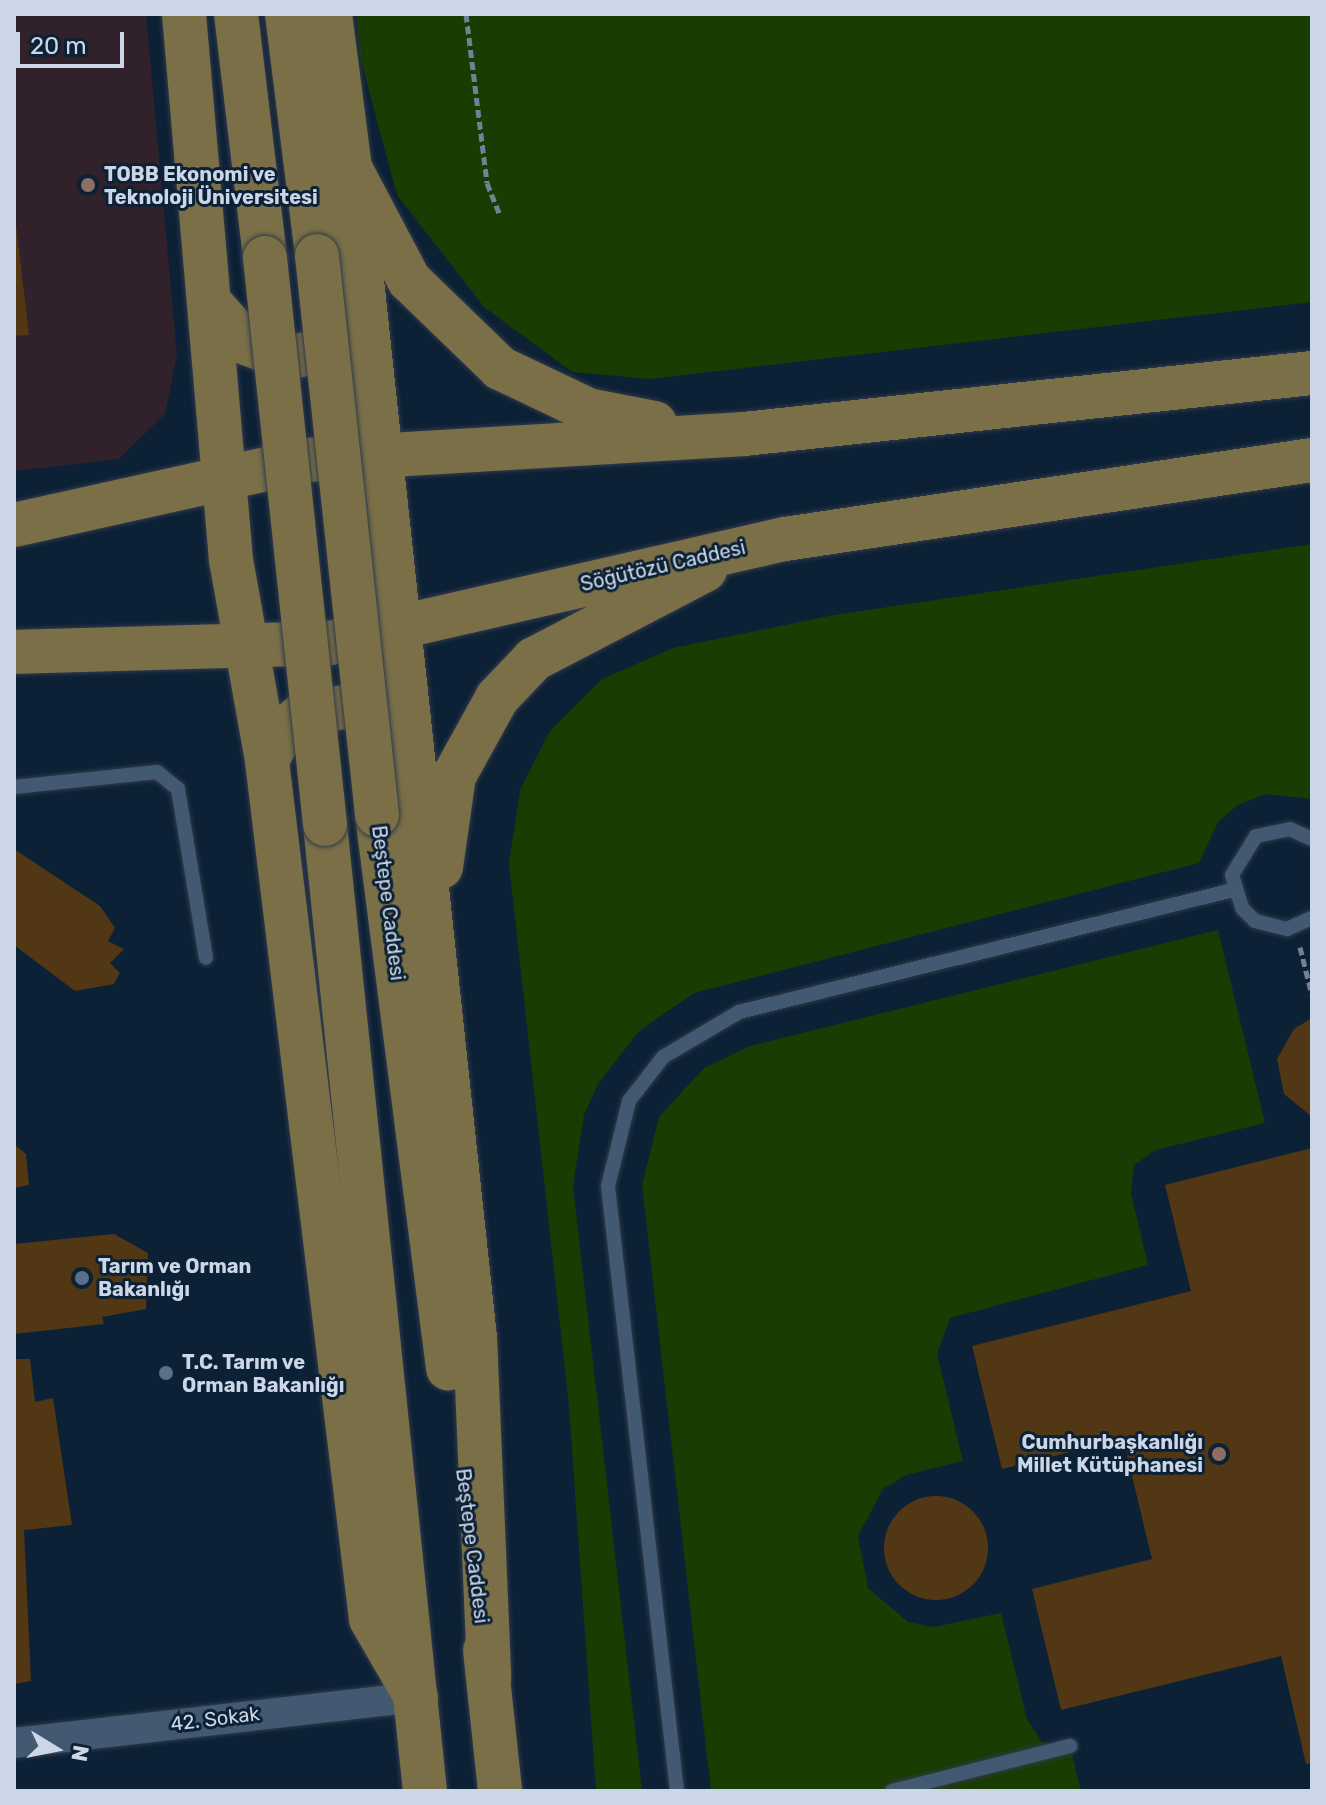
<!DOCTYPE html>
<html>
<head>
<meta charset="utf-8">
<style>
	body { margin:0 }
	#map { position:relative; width:1326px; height:1805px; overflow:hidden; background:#0c2135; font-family:Rubik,sans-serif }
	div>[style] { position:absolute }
	.education>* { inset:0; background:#31212b }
	.green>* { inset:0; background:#193c03 }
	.building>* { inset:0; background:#513713 }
	.round { border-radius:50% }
	.path>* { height:5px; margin-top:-2.5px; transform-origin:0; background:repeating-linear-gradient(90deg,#728294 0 8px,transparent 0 12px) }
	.roads { filter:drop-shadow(0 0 2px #313a4c) drop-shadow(0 0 2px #313a4c) }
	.service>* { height:14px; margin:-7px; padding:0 7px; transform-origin:7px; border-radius:7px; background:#425971 }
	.minor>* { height:30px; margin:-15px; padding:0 15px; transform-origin:15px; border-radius:15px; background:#425971 }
	.primary>* { height:44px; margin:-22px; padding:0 22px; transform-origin:22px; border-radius:22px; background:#7a6f47 }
	.bridges { filter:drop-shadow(0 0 2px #313a4c) drop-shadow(0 0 2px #313a4c) }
	.primary-bridge>* { height:44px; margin:-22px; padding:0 22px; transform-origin:22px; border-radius:22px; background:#7a6f47 }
	.dots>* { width:22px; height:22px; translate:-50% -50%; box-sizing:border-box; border:4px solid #0c2135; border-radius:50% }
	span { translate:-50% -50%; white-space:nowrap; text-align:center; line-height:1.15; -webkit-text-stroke:6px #0c2135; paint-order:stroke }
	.poi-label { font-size:20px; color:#cbd7e6; font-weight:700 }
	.left { translate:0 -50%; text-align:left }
	.right { translate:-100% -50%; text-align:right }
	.street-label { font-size:20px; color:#cbd7e6 }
	.frame { position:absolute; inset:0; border:16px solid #cbd7e6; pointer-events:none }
	.north { position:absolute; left:16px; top:1709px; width:80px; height:80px; -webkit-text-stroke:6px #0c2135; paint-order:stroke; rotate:100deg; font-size:22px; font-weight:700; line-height:32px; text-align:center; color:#cbd7e6 }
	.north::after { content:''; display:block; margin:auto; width:28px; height:36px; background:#cbd7e6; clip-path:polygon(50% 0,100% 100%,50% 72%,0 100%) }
	.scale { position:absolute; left:16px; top:32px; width:108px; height:36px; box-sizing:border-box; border:4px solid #cbd7e6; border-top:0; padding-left:10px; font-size:24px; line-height:28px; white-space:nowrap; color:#cbd7e6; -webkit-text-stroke:6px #0c2135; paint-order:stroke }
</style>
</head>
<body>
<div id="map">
	<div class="education">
		<i style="clip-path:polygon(14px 14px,146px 14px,177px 355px,165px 414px,119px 459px,14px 471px)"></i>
	</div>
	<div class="green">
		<i style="clip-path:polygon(356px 14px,1312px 14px,1312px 302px,649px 379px,572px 372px,484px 307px,397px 195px,360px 57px)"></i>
		<i style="clip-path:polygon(1312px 544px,1312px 799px,1265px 794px,1238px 805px,1218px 822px,1199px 863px,694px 993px,639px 1031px,598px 1084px,584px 1115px,573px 1186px,642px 1791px,596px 1791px,569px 1406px,509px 863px,520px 790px,550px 731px,602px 679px,673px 648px,834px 615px)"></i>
		<i style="clip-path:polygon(1218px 930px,1265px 1123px,1156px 1150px,1134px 1165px,1131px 1193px,1148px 1265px,950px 1318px,937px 1354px,963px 1461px,906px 1475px,883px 1489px,858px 1536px,868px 1588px,908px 1622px,934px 1627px,1001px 1613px,1027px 1719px,1042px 1742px,1070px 1746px,1081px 1791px,711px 1791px,642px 1185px,659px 1117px,704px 1068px,750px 1046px)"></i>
	</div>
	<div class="building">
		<i style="clip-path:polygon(14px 207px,29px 335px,14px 336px)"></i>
		<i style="clip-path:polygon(14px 849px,100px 906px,115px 928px,108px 941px,124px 949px,110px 963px,120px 973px,114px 984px,75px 991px,14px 945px)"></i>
		<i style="clip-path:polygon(1312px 1018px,1312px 1117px,1284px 1094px,1277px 1059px,1294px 1029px)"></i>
		<i style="clip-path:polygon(14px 1144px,26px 1154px,29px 1185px,14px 1188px)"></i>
		<i style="clip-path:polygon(1312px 1148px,1312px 1763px,1306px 1764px,1281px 1656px,1061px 1710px,1032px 1589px,1152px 1559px,1123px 1439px,1002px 1469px,972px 1346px,1191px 1291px,1165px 1185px)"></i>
		<i style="clip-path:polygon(114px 1234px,148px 1253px,146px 1309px,102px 1317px,104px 1324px,14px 1334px,14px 1244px)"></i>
		<i style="clip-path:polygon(14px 1359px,30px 1359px,35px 1402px,53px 1398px,72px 1525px,24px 1530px,31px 1681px,14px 1684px)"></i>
		<i class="round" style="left:884px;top:1496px;width:104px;height:104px"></i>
	</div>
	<div class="path">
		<i style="left:466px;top:14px;width:170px;rotate:82.9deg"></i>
		<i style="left:487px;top:183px;width:35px;rotate:68deg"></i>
		<i style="left:1300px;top:947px;width:49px;rotate:76deg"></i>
	</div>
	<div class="roads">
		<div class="service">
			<i style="left:14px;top:787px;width:144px;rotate:-6deg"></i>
			<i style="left:157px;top:772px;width:27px;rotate:39deg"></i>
			<i style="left:178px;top:789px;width:171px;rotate:80.6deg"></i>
			<i style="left:1312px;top:839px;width:24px;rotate:-156deg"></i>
			<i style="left:1290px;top:829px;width:35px;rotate:168deg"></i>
			<i style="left:1256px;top:836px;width:46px;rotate:121.6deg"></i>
			<i style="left:1232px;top:875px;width:34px;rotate:73deg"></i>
			<i style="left:1242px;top:908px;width:18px;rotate:45deg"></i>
			<i style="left:1255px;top:921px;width:33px;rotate:14deg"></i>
			<i style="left:1287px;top:929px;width:27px;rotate:-24deg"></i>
			<i style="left:677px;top:1791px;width:609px;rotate:-96.51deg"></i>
			<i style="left:608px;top:1186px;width:88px;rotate:-76.1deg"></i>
			<i style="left:629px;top:1101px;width:56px;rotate:-52.3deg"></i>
			<i style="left:663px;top:1057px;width:88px;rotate:-30.6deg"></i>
			<i style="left:739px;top:1012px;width:509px;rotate:-13.87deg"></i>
			<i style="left:892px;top:1791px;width:184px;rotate:-14.2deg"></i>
		</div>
		<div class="minor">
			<i style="left:14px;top:1743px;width:405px;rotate:-6.5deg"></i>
		</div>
		<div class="primary">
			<i style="left:184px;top:14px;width:548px;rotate:85.08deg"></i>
			<i style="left:231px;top:560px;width:204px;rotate:79.8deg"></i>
			<i style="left:267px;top:761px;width:864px;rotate:83.09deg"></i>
			<i style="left:371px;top:1619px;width:90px;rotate:60deg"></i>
			<i style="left:236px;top:14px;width:246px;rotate:83.2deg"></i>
			<i style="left:287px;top:14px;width:244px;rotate:82.9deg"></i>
			<i style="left:330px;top:14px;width:155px;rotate:82.6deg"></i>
			<i style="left:350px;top:168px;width:127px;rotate:62.2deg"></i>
			<i style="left:409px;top:280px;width:127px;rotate:44deg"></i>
			<i style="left:500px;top:368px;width:98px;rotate:25.5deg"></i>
			<i style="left:588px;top:410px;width:68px;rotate:11deg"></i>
			<i style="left:350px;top:168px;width:1176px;rotate:83.9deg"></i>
			<i style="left:475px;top:1337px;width:341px;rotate:87.6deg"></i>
			<i style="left:211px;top:304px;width:52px;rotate:48.1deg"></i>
			<i style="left:246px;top:343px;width:44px;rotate:20.1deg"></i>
			<i style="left:287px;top:358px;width:52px;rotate:-12.2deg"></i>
			<i style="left:338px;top:347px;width:25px;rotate:-47deg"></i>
			<i style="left:14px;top:525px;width:300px;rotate:-12.5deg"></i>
			<i style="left:307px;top:460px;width:438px;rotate:-3.4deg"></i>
			<i style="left:744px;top:434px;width:571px;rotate:-6.13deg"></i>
			<i style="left:14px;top:652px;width:316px;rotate:-1.6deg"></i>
			<i style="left:330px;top:643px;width:467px;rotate:-12.9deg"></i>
			<i style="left:785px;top:539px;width:533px;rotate:-8.53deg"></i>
			<i style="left:267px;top:761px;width:34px;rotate:-63deg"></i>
			<i style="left:282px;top:731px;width:26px;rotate:-39deg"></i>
			<i style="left:302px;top:715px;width:68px;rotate:-11deg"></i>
			<i style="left:369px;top:702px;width:30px;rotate:37deg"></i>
			<i style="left:377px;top:815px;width:558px;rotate:82.68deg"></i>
			<i style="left:325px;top:824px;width:972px;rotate:84.1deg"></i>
			<i style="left:441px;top:867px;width:92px;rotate:-81.9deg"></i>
			<i style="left:454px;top:776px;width:89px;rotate:-61.1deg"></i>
			<i style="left:497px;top:698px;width:54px;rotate:-46.5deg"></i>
			<i style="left:534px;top:659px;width:193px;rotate:-27.5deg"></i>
			<i style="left:485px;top:1650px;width:142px;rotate:83.9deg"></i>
		</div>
	</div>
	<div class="bridges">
		<div class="primary-bridge">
			<i style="left:317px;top:256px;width:562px;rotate:83.87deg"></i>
			<i style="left:265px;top:258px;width:569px;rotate:83.95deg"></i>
		</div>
	</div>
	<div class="dots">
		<i style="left:88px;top:185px;background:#8d6e63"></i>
		<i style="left:82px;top:1278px;background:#5c6f8a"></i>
		<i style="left:166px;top:1373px;background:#5c6f8a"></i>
		<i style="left:1219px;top:1454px;background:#8d6e63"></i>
	</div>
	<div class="poi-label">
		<span class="left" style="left:104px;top:186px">TOBB Ekonomi ve<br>Teknoloji Üniversitesi</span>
		<span class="left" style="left:98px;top:1278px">Tarım ve Orman<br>Bakanlığı</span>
		<span class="left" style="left:182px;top:1374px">T.C. Tarım ve<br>Orman Bakanlığı</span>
		<span class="right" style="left:1203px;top:1454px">Cumhurbaşkanlığı<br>Millet Kütüphanesi</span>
	</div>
	<div class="street-label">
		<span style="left:663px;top:566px;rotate:-13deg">Söğütözü Caddesi</span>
		<span style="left:388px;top:903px;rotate:83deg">Beştepe Caddesi</span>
		<span style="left:472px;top:1546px;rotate:83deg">Beştepe Caddesi</span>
		<span style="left:215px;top:1719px;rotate:-7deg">42. Sokak</span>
	</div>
	<div class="frame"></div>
	<div class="north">N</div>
	<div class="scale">20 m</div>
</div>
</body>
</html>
